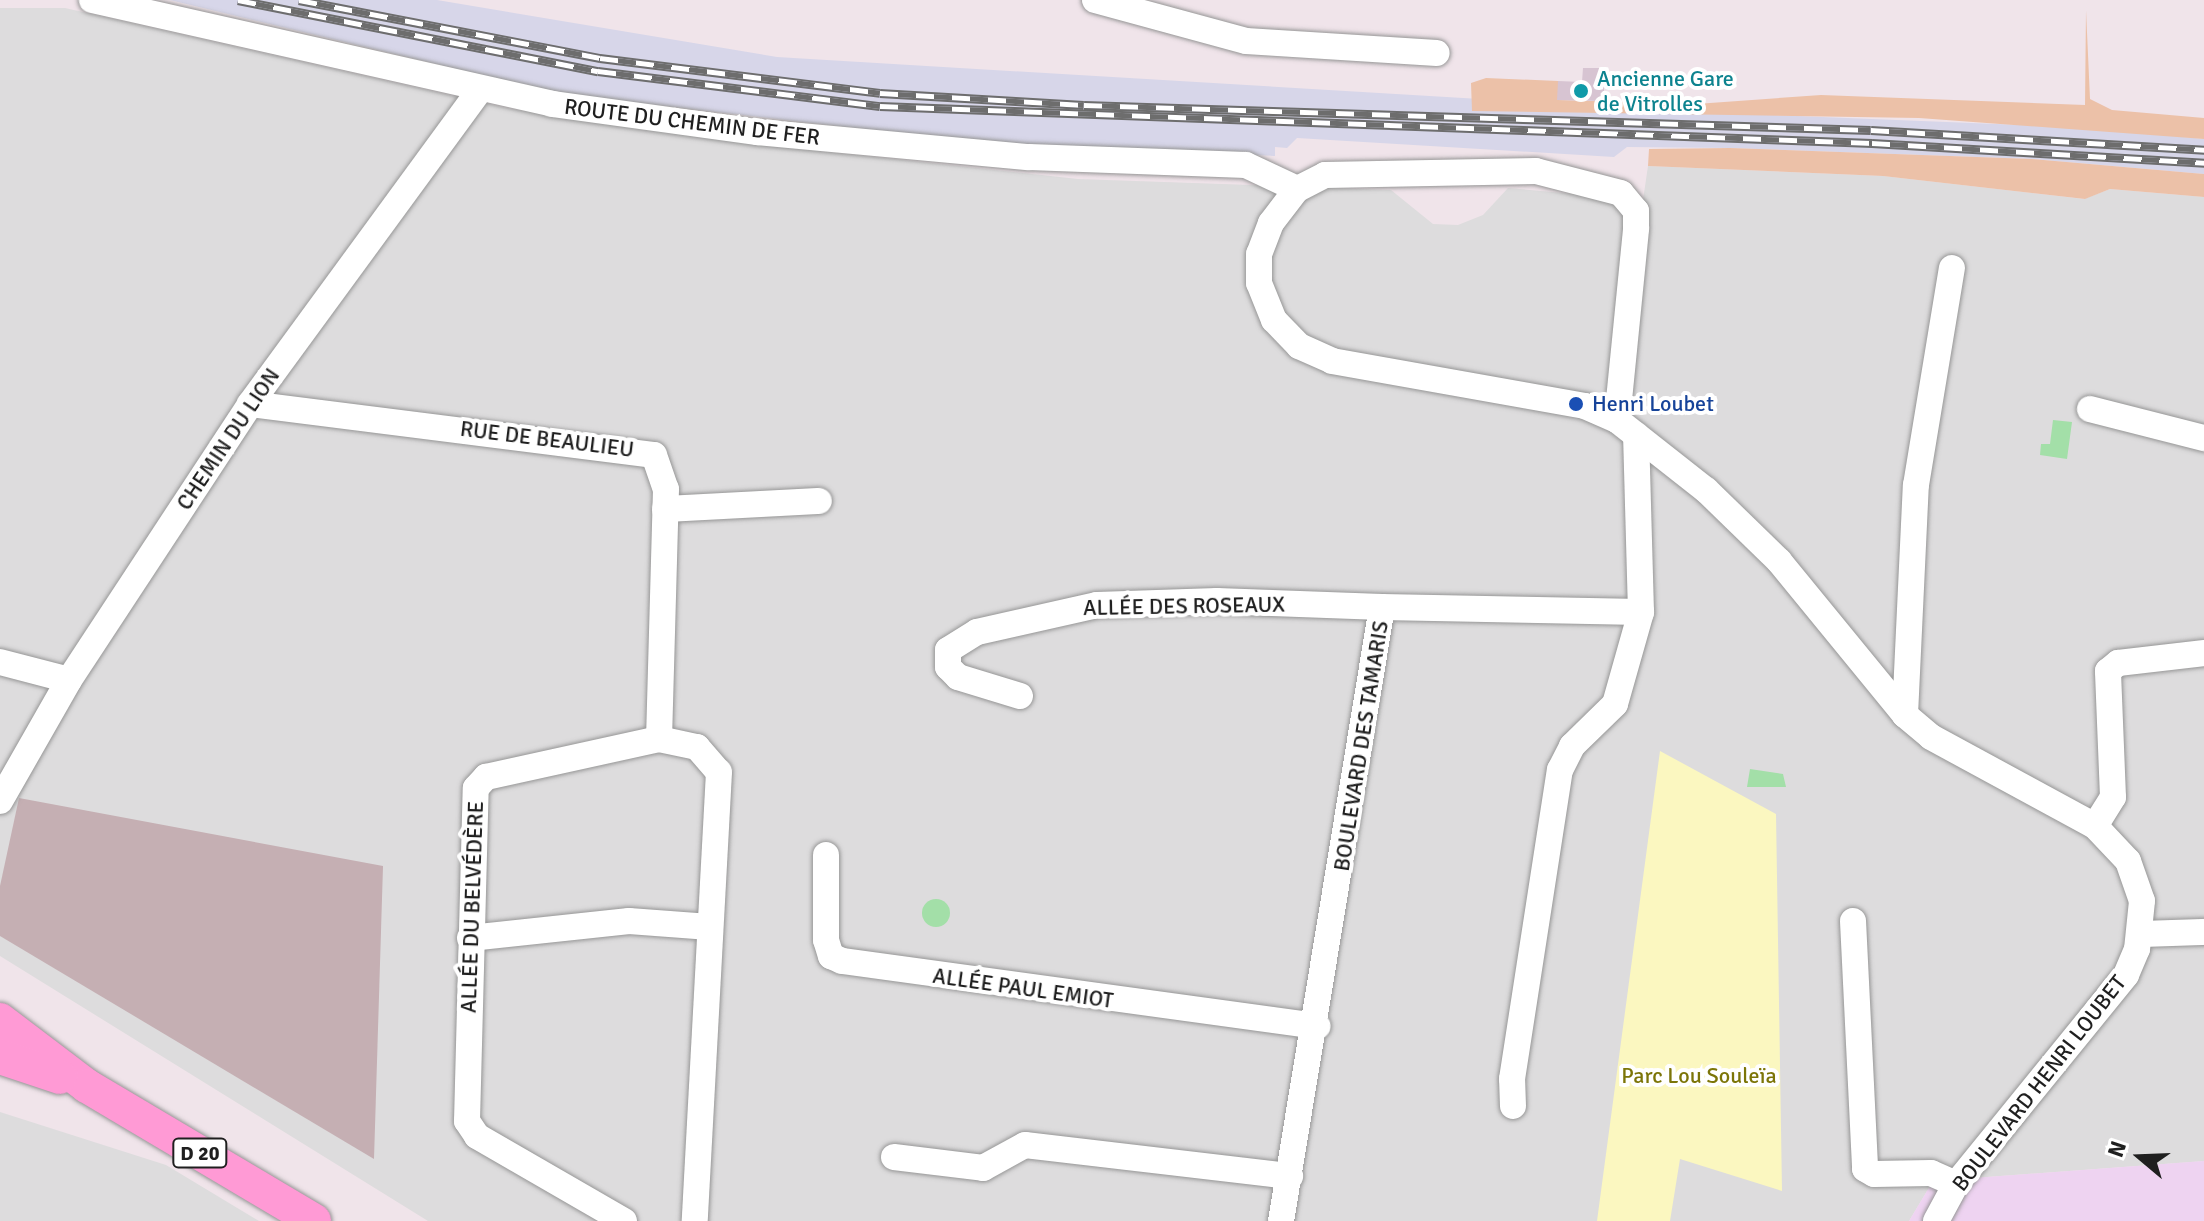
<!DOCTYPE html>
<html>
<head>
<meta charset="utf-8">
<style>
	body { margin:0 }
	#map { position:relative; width:2204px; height:1221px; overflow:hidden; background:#f0e4ea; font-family:Signika,sans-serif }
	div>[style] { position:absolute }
	.residential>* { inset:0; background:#dddcdd }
	.commercial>* { inset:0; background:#eed3f1 }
	.industrial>* { inset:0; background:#d7d6e9 }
	.construction>* { inset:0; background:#c5afb3 }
	.grass>* { inset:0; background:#ecc1a8 }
	.park>* { inset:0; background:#fbf7c0 }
	.water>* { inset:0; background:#a3dfa8 }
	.round { border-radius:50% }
	.building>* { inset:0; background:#d7c4d2 }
	.roads { filter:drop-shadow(0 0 2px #969696) drop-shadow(0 0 2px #969696) }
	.minor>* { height:26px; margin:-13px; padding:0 13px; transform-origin:13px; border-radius:13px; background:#fff }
	.major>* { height:34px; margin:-17px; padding:0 17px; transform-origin:17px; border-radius:17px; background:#ff9ad5 }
	.rail>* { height:9px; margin-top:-4.5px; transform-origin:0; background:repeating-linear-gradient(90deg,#fff 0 18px,#6d6d6d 0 36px); box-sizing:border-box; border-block:2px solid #6d6d6d }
	.dots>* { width:22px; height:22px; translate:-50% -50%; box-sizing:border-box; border:4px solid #fff; border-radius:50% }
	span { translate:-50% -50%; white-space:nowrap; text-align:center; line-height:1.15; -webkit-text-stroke:8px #fff; paint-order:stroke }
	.shield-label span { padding:2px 6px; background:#fff; border:2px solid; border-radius:6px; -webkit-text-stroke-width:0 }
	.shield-label { font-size:20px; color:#1f1f1f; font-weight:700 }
	.culture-label { font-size:22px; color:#0d838f }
	.left { translate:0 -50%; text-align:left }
	.street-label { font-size:22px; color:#1f1f1f }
	.transit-label { font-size:22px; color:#164399 }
	.park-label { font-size:22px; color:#7c7508 }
	.north { position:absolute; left:2100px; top:1117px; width:80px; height:80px; -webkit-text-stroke:6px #fff; paint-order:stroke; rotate:289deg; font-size:22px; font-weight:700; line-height:32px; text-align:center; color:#1f1f1f }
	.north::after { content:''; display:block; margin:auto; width:28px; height:36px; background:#1f1f1f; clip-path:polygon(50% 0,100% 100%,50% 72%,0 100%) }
</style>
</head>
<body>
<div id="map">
	<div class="residential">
		<i style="clip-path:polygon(0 8px,65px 8px,511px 109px,754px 144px,1078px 179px,1391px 190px,1433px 224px,1458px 225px,1483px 215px,1508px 188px,1643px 200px,1648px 166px,1883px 176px,2084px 199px,2110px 189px,2204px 197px,2204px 1161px,1933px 1181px,1909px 1221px,428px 1221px,0 956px)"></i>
		<i style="clip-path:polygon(0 1112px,166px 1165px,259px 1221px,0 1221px)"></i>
	</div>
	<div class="commercial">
		<i style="clip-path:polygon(2204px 1161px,2204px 1221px,1909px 1221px,1933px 1181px)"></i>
	</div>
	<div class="industrial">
		<i style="clip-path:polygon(170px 0,437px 0,777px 57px,1699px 112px,2095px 128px,2204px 139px,2204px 174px,2032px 159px,1730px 148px,1627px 147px,1614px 157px,1297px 138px,1287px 148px,1275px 147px,1275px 156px,992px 144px,561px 94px)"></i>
	</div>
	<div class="construction">
		<i style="clip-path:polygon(19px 798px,383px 866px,374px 1159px,0 936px,0 886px)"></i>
	</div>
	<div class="grass">
		<i style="clip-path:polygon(2086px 10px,2090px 99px,2112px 110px,2204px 118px,2204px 139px,1919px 118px,1472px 111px,1471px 83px,1486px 78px,1558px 81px,1558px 100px,1696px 104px,1821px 95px,2085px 105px)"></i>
		<i style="clip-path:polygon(1730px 148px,2032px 159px,2204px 174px,2204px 197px,2110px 189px,2085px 199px,1883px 176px,1648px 166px,1649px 149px)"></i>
	</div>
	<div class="park">
		<i style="clip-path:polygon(1660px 751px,1776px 814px,1782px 1191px,1680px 1159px,1670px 1221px,1597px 1221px)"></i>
	</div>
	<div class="water">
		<i style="clip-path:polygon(2053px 420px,2072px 422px,2067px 459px,2040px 455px,2041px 444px,2050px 444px)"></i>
		<i style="clip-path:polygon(1750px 769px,1783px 774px,1786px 787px,1747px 787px)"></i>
		<i class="round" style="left:922px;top:899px;width:28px;height:28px"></i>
	</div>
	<div class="building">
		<i style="clip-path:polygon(1583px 68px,1604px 68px,1604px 101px,1557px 100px,1558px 81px,1582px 82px)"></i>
	</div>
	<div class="roads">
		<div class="minor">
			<i style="left:92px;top:0;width:472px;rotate:12.7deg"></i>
			<i style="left:552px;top:104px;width:207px;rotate:7.8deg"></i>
			<i style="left:757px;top:132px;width:273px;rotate:5.3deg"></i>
			<i style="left:1029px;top:157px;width:217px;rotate:2.1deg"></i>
			<i style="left:1246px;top:165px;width:56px;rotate:25.2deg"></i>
			<i style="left:1095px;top:0;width:156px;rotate:15.2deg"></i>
			<i style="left:1246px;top:41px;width:191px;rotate:3.6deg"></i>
			<i style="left:250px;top:404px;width:407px;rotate:7.2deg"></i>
			<i style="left:654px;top:455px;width:36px;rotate:71deg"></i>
			<i style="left:666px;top:489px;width:250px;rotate:91.6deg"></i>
			<i style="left:2090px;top:409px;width:118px;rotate:14.3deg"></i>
			<i style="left:1617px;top:420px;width:193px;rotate:-84.3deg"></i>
			<i style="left:1636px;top:228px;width:17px;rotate:-90deg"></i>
			<i style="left:1636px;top:211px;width:23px;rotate:-130deg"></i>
			<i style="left:1621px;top:193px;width:88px;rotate:-165.5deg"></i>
			<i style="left:1536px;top:171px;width:211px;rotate:178.9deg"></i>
			<i style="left:1325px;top:175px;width:31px;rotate:153deg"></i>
			<i style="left:1297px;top:189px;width:43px;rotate:127.4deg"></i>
			<i style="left:1271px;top:223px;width:33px;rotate:111deg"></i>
			<i style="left:1259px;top:254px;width:29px;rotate:90deg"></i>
			<i style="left:1259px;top:283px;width:40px;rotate:68deg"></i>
			<i style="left:1274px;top:320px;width:36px;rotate:46deg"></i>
			<i style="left:1299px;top:346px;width:36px;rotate:24deg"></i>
			<i style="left:1332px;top:361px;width:257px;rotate:10.1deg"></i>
			<i style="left:1585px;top:406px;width:35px;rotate:24deg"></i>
			<i style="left:1617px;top:420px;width:113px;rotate:38.2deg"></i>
			<i style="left:1706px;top:490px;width:102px;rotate:44.2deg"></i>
			<i style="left:1779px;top:561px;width:199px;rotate:50.7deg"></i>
			<i style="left:1905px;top:715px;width:34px;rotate:40deg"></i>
			<i style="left:1931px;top:737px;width:187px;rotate:28.5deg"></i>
			<i style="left:2095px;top:826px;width:48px;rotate:46.7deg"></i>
			<i style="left:2128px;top:861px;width:42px;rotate:70.7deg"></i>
			<i style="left:2142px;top:901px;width:48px;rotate:95.9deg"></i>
			<i style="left:2137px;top:949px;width:28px;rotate:113deg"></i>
			<i style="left:2126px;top:975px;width:269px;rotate:129.1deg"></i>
			<i style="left:1956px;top:1184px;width:42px;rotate:118.4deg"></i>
			<i style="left:665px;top:509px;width:154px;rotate:-3deg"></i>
			<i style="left:0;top:662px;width:71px;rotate:14.6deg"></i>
			<i style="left:1020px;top:696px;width:65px;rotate:-163deg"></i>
			<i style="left:958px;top:677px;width:14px;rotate:-135deg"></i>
			<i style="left:948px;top:667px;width:17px;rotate:-90deg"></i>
			<i style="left:948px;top:650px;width:34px;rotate:-32deg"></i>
			<i style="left:977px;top:632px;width:123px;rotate:-12.7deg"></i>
			<i style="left:1097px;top:605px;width:120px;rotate:-1.9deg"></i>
			<i style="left:1217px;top:601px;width:165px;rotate:2.1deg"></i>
			<i style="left:1905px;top:715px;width:230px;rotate:-87.3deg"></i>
			<i style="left:1916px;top:485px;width:220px;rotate:-80.6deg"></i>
			<i style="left:0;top:801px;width:139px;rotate:-60.3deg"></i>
			<i style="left:69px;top:680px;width:330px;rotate:-56.7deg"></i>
			<i style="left:250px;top:404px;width:388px;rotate:-53.8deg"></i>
			<i style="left:2095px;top:826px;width:34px;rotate:-58deg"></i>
			<i style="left:2113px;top:797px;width:126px;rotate:-92.3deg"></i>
			<i style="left:2108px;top:671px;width:13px;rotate:-39deg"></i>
			<i style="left:2118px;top:663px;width:87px;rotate:-6.6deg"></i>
			<i style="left:826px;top:855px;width:85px;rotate:90deg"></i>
			<i style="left:826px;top:940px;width:17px;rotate:73deg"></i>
			<i style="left:831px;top:956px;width:12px;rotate:24deg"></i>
			<i style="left:842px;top:961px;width:480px;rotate:7.8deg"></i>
			<i style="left:1853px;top:921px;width:248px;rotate:87.2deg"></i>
			<i style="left:1865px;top:1169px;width:10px;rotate:29deg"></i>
			<i style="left:1874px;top:1174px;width:57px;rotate:-1deg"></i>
			<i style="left:1931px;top:1173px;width:27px;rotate:24deg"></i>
			<i style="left:2140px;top:934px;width:64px;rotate:-1.8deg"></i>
			<i style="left:470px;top:938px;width:160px;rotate:-6.1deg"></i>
			<i style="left:629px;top:921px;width:81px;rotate:4.2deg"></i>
			<i style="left:1513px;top:1106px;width:27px;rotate:-92deg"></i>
			<i style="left:1512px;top:1079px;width:313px;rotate:-81.2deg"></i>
			<i style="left:1560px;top:770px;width:27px;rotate:-63deg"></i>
			<i style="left:1572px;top:746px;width:60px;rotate:-44.3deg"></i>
			<i style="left:1615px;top:704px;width:96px;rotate:-74.2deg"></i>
			<i style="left:894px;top:1157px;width:90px;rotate:7deg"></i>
			<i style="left:983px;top:1168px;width:48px;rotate:-28.7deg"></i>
			<i style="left:1025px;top:1145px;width:267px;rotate:6.7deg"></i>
			<i style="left:624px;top:1221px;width:170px;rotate:-150deg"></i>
			<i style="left:477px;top:1136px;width:18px;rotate:-124deg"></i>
			<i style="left:467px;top:1121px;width:333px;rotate:-88.5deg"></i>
			<i style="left:476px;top:788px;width:15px;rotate:-48deg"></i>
			<i style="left:486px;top:777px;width:177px;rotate:-12.4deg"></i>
			<i style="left:659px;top:739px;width:39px;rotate:12deg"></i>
			<i style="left:697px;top:747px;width:33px;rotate:49deg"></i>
			<i style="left:719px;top:772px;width:450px;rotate:93.1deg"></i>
			<i style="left:1281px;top:1221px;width:622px;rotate:-80.66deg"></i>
			<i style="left:1382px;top:607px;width:259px;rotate:1.1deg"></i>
			<i style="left:1641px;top:612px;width:177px;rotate:-91.6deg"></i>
		</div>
		<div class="major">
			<i style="left:0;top:1020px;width:109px;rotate:37.2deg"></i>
			<i style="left:87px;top:1086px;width:264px;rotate:30.7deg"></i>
			<i style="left:0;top:1057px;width:63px;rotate:18.4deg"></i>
		</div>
	</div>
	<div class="rail">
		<i style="left:238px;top:0;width:367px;rotate:11.2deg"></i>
		<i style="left:598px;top:71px;width:284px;rotate:7.1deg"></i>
		<i style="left:880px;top:106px;width:993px;rotate:2.14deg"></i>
		<i style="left:1872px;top:143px;width:333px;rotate:3.4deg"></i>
		<i style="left:299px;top:0;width:307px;rotate:10.9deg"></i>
		<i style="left:600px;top:58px;width:282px;rotate:7.1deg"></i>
		<i style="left:880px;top:93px;width:204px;rotate:3.4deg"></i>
		<i style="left:1084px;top:105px;width:787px;rotate:1.82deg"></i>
		<i style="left:1871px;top:130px;width:334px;rotate:3.4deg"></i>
	</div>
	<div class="dots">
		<i style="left:1581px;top:91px;background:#0f9aa8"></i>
		<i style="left:1576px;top:404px;background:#1a4fb4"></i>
	</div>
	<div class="shield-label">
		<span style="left:200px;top:1153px">D 20</span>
	</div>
	<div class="culture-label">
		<span class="left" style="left:1597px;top:91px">Ancienne Gare<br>de Vitrolles</span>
	</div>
	<div class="street-label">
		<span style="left:692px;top:122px;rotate:7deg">ROUTE DU CHEMIN DE FER</span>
		<span style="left:228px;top:439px;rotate:-56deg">CHEMIN DU LION</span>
		<span style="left:547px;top:439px;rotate:7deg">RUE DE BEAULIEU</span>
		<span style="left:1184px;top:606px;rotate:-1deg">ALLÉE DES ROSEAUX</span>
		<span style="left:1361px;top:746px;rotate:-81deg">BOULEVARD DES TAMARIS</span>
		<span style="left:472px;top:907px;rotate:-88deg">ALLÉE DU BELVÉDÈRE</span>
		<span style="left:1023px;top:988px;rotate:8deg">ALLÉE PAUL EMIOT</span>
		<span style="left:2039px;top:1083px;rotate:-52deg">BOULEVARD HENRI LOUBET</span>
	</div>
	<div class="transit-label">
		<span class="left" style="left:1592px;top:404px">Henri Loubet</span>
	</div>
	<div class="park-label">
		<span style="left:1699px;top:1076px">Parc Lou Souleïa</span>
	</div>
	<div class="north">N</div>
</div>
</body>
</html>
